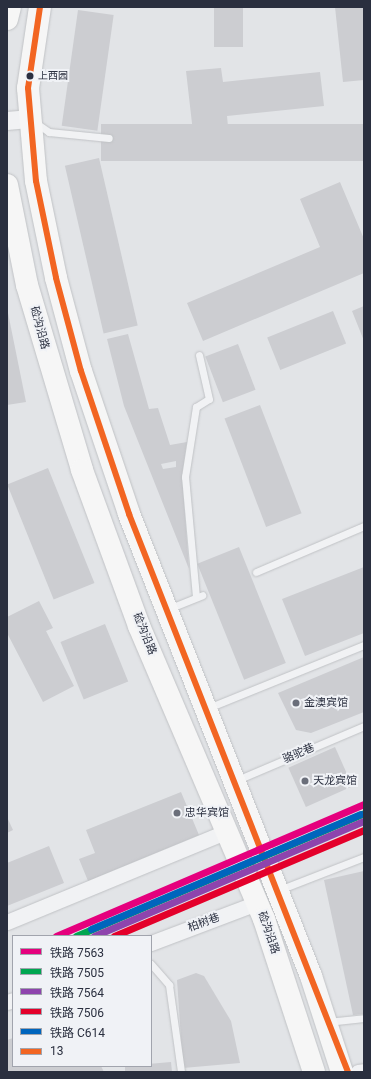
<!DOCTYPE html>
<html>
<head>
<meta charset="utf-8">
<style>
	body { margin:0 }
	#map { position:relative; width:371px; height:1079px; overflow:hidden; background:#e2e4e7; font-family:Roboto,"Noto Sans SC",sans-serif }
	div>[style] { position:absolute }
	.building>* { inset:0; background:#cccdd1; transform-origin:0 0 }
	.roads { filter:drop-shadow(0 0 1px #c0c2c5) drop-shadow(0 0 1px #c0c2c5) }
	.service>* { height:7px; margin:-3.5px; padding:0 3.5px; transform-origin:3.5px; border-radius:3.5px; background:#f1f2f4 }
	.minor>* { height:15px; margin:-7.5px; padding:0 7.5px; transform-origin:7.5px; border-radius:7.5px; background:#f1f2f4 }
	.tertiary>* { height:18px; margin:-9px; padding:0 9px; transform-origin:9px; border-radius:9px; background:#f1f2f4 }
	.trunk>* { height:22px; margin:-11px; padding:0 11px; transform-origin:11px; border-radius:11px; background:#f6f6f6 }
	.bus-1>* { height:6px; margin:-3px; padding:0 3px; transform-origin:3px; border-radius:3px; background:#f26522 }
	.rail-1>* { height:7px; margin:-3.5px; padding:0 3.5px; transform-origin:3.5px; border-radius:3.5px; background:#e5007d }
	.rail-2>* { height:7px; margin:-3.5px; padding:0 3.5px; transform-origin:3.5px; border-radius:3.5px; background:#00a651 }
	.rail-3>* { height:7px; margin:-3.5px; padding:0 3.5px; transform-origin:3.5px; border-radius:3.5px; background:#8e44ad }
	.rail-4>* { height:7px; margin:-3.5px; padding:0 3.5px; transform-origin:3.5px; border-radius:3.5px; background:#e4002b }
	.rail-5>* { height:7px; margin:-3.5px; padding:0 3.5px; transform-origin:3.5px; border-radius:3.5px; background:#0065bd }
	.dots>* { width:11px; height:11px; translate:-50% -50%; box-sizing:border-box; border:2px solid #f0f2f6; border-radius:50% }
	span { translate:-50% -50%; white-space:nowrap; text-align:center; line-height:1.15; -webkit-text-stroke:4px #f0f2f6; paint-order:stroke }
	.bus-label { font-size:10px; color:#2a2f3f }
	.left { translate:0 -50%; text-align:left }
	.street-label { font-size:11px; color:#2a2f3f }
	.poi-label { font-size:11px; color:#2a2f3f }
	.frame { position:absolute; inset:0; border:8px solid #2a2f3f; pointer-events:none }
	.legend { position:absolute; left:12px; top:935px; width:140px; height:132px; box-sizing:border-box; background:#f0f2f6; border:1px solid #a1a4ad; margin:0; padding:5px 7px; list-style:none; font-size:12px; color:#2a2f3f }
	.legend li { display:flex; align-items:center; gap:8px; height:20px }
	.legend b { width:20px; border:1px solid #a1a4ad }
</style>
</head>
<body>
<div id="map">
	<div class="building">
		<i style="left:214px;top:7px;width:29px;height:40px"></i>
		<i style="clip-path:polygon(335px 7px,364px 7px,364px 80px,343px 82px)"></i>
		<i style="left:78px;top:10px;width:36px;height:117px;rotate:8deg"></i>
		<i style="clip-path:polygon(221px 68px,223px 82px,320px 72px,324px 106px,227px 116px,229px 137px,194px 141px,186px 71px)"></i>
		<i style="left:364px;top:124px;width:37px;height:263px;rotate:90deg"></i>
		<i style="left:99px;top:158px;width:172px;height:35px;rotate:77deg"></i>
		<i style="clip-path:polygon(340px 182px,364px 239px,364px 273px,203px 341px,187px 303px,320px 247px,300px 199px)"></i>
		<i style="clip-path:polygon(364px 306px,364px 341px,352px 311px)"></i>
		<i style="clip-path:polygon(7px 308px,26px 402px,7px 405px)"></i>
		<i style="left:333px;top:311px;width:35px;height:71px;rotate:68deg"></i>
		<i style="clip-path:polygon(evenodd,128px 334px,149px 409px,158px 408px,170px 445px,187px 442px,182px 475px,189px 569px,124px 406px,107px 339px,128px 334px,176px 461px,176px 467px,163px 469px,161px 464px,176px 461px)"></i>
		<i style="left:238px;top:344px;width:49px;height:35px;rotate:69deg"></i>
		<i style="left:260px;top:405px;width:116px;height:38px;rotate:69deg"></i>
		<i style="left:48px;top:468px;width:124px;height:44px;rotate:68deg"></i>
		<i style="left:239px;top:547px;width:125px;height:45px;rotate:68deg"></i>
		<i style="clip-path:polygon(364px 567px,364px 633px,305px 656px,282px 599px)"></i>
		<i style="clip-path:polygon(39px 601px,53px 628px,46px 631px,74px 686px,43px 702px,7px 633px,7px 617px)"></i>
		<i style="left:105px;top:624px;width:62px;height:48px;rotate:68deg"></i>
		<i style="clip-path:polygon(364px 657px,364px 712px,311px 733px,296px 730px,278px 693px)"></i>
		<i style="left:335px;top:747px;width:43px;height:51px;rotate:66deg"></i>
		<i style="clip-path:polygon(181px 792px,199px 835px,88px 881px,79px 859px,95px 853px,86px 830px)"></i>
		<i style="clip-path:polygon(7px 817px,13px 830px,7px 833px)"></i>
		<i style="clip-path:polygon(49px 846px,64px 883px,7px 906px,7px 863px)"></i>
		<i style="clip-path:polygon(364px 871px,364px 1014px,353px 1015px,324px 880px)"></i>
		<i style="clip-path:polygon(196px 973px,204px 976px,231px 1021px,240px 1063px,183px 1068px,177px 980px)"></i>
		<i style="clip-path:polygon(13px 1038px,13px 1066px,101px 1066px,104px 1072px,7px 1072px,7px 1040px)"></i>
		<i style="clip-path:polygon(171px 1062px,172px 1072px,125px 1072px,125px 1066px)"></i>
	</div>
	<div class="roads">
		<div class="service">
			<i style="left:36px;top:123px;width:16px;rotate:35deg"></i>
			<i style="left:49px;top:132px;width:60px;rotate:5.7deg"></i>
			<i style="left:256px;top:572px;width:117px;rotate:-23.1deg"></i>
			<i style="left:196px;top:597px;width:121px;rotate:-95.2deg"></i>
			<i style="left:185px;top:477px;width:71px;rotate:-81.1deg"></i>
			<i style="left:196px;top:407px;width:15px;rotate:-32deg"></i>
			<i style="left:209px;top:399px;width:45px;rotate:-102.8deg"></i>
			<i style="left:168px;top:609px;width:37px;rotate:-22deg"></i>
			<i style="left:208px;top:708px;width:168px;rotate:-22deg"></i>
			<i style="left:237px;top:780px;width:138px;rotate:-23deg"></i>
			<i style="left:279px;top:890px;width:91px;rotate:-21.2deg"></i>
			<i style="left:151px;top:964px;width:28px;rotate:49deg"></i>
			<i style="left:169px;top:985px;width:88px;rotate:82.1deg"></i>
			<i style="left:327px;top:1022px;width:37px;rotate:-6deg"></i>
		</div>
		<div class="minor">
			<i style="left:7px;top:922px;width:239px;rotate:-22.4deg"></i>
			<i style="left:151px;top:943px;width:113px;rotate:-20.7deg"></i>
			<i style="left:7px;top:1002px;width:6px;rotate:-18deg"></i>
			<i style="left:358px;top:1072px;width:6px;rotate:-9deg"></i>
		</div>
		<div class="tertiary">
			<i style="left:7px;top:121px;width:24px;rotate:-5deg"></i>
		</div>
		<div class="trunk">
			<i style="left:40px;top:7px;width:82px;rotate:98.4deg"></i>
			<i style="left:28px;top:88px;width:93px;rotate:85.1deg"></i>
			<i style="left:36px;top:181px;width:99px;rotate:78.3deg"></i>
			<i style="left:56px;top:278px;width:96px;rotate:75deg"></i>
			<i style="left:81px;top:371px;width:151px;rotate:71.4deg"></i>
			<i style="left:129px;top:514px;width:497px;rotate:68.5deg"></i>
			<i style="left:311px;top:976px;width:101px;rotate:72.1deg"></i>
			<i style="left:7px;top:19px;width:12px;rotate:-76deg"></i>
			<i style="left:7px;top:185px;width:102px;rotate:78.7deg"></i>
			<i style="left:27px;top:285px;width:193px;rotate:73.4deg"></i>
			<i style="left:82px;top:470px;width:166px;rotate:69.9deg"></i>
			<i style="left:139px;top:626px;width:319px;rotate:66.9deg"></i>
			<i style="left:264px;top:919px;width:161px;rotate:71.9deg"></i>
		</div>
	</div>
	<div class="bus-1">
		<i style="left:40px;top:7px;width:82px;rotate:98.4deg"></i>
		<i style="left:28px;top:88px;width:93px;rotate:85.1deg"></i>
		<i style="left:36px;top:181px;width:99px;rotate:78.3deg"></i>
		<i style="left:56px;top:278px;width:96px;rotate:75deg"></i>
		<i style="left:81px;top:371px;width:151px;rotate:71.4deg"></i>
		<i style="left:129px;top:514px;width:599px;rotate:68.57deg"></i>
	</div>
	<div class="rail-1">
		<i style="left:56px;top:936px;width:335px;rotate:-23.2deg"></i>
	</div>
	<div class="rail-2">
		<i style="left:76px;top:936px;width:313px;rotate:-23.1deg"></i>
	</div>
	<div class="rail-3">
		<i style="left:94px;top:936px;width:293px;rotate:-23.1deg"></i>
	</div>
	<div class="rail-4">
		<i style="left:114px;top:936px;width:272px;rotate:-23deg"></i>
	</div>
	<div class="rail-5">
		<i style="left:91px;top:929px;width:293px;rotate:-23.1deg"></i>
	</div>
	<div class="dots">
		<i style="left:30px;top:76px;background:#2a2f3f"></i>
		<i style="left:296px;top:703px;background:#6a6e7a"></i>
		<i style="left:305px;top:781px;background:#6a6e7a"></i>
		<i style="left:177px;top:813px;background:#6a6e7a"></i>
	</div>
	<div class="bus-label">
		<span class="left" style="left:38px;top:76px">上西园</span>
	</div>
	<div class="street-label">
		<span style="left:39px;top:328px;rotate:75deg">硷沟沿路</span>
		<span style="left:144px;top:634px;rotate:68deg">硷沟沿路</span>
		<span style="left:299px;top:754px;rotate:-23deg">骆驼巷</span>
		<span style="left:204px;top:923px;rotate:-20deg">柏树巷</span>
		<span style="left:268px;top:933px;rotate:71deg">硷沟沿路</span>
	</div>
	<div class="poi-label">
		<span class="left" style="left:304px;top:703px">金澳宾馆</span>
		<span class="left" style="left:313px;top:781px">天龙宾馆</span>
		<span class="left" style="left:185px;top:813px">忠华宾馆</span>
	</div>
	<div class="frame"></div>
	<ul class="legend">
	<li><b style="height:5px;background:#e5007d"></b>铁路 7563</li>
	<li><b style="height:5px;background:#00a651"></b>铁路 7505</li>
	<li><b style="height:5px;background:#8e44ad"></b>铁路 7564</li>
	<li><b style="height:5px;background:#e4002b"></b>铁路 7506</li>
	<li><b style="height:5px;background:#0065bd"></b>铁路 C614</li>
	<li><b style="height:5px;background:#f26522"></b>13</li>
	</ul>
</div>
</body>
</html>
